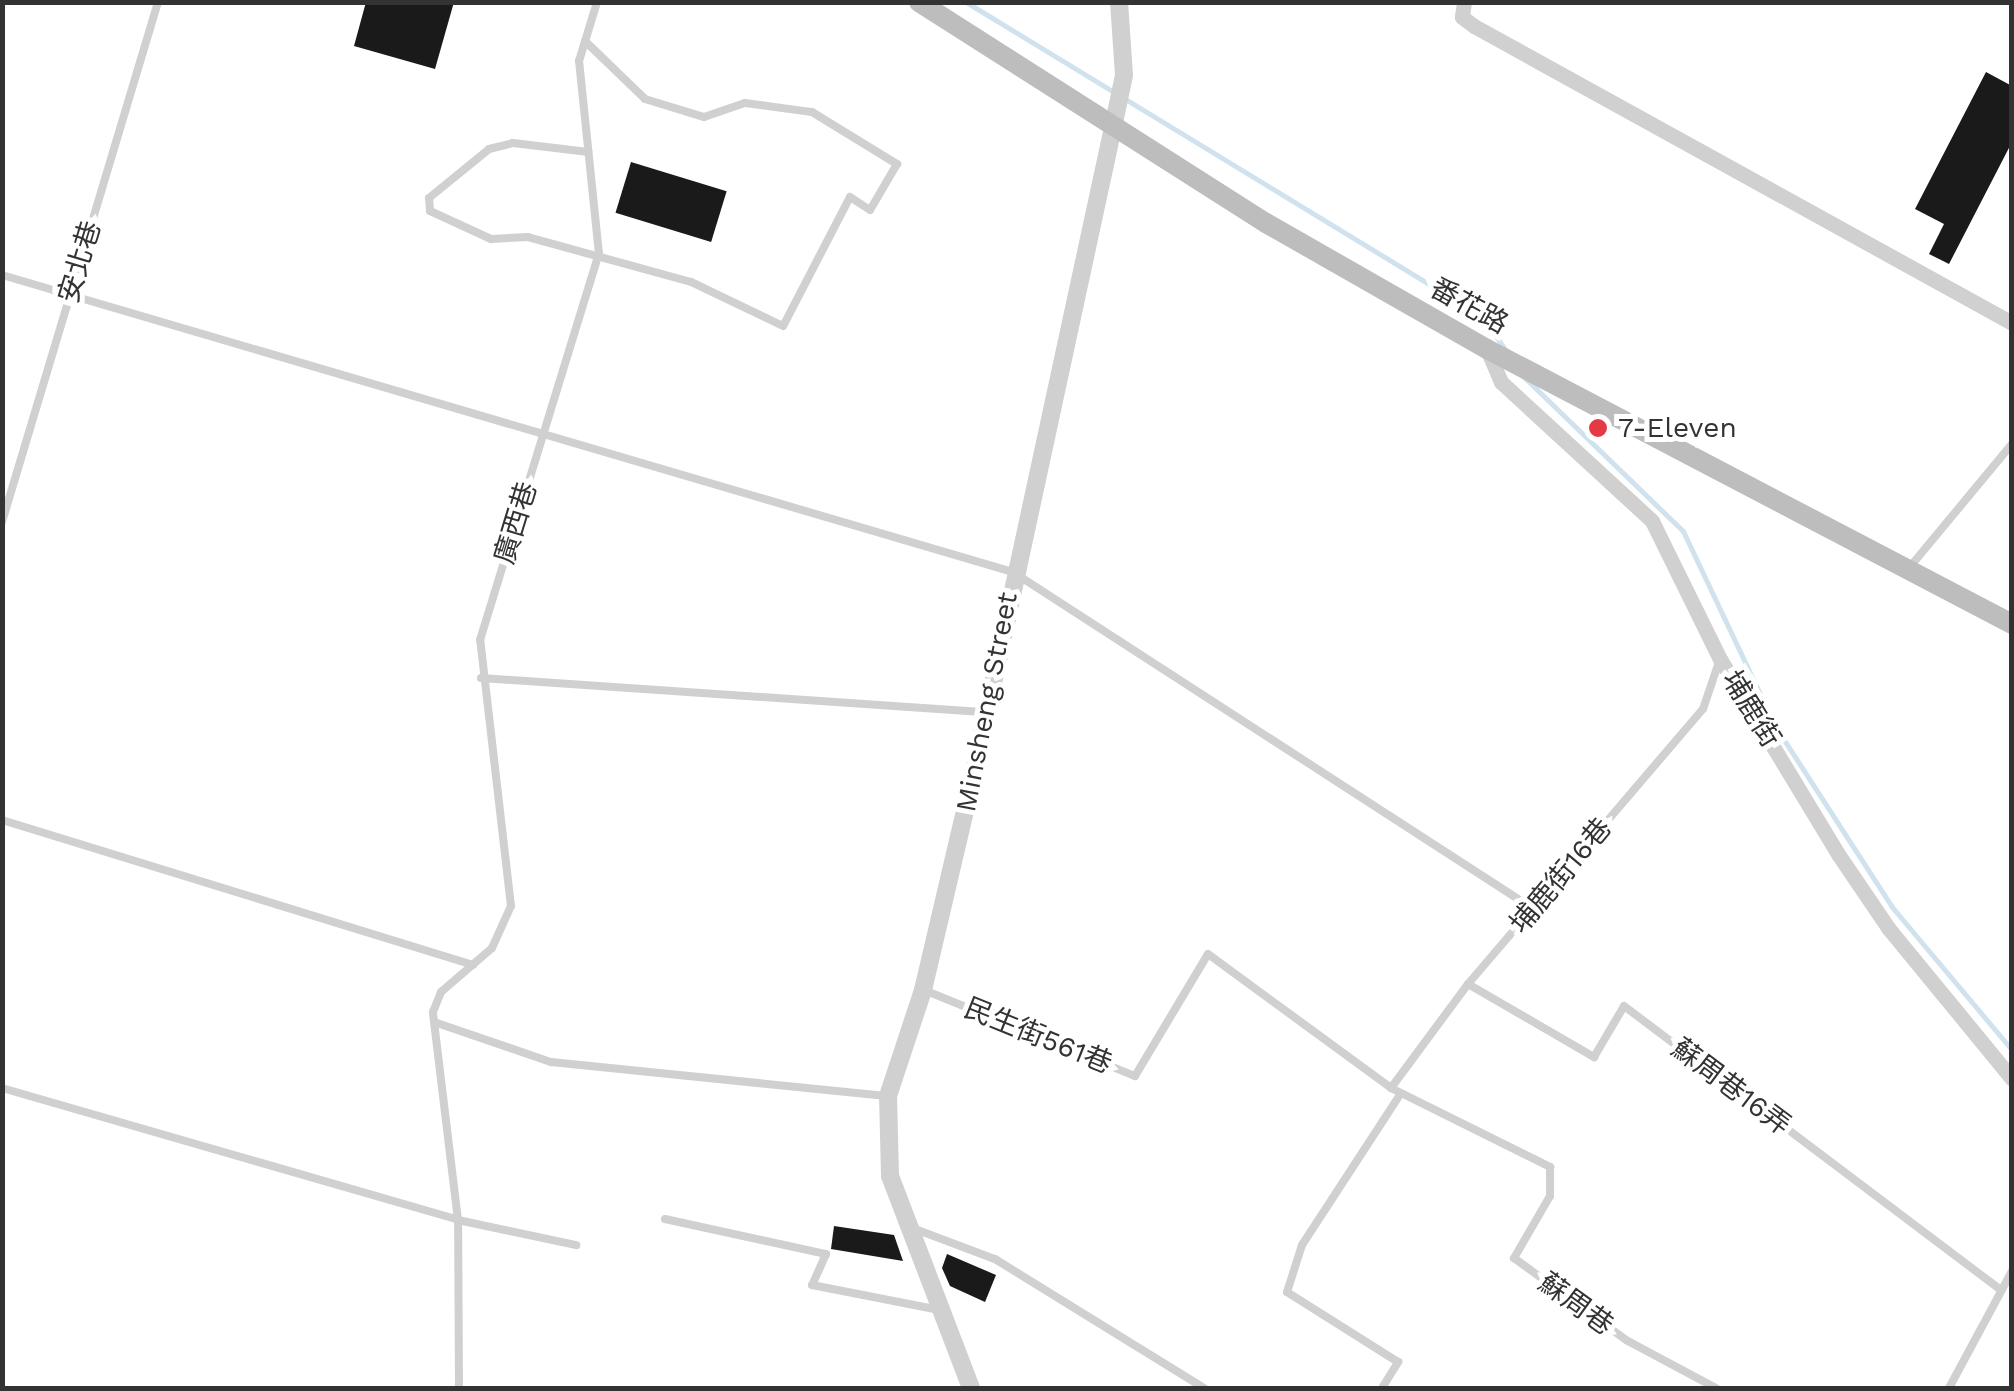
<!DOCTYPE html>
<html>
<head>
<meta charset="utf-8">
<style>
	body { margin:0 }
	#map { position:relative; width:2014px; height:1391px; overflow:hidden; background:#fff; font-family:"Work Sans","Noto Sans TC",sans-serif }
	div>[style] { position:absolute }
	.stream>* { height:5px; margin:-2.5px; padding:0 2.5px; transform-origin:2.5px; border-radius:2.5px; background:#cfe2ee }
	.building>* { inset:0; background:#1a1a1a; transform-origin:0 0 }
	.service>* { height:8px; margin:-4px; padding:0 4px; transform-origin:4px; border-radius:4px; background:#d0d0d0 }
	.minor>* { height:15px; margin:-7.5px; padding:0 7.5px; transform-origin:7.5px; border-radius:7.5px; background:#d0d0d0 }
	.tertiary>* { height:18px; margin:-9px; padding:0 9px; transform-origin:9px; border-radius:9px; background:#d0d0d0 }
	.secondary>* { height:20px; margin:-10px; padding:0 10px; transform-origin:10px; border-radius:10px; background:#bdbdbd }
	.dots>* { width:28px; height:28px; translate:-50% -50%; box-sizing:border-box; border:5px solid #fff; border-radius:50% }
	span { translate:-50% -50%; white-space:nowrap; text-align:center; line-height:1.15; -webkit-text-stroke:10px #fff; paint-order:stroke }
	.street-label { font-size:28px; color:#333 }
	.poi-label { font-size:28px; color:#333 }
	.left { translate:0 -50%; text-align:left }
	.frame { position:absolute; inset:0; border:5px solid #333; pointer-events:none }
</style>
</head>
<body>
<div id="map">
	<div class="stream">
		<i style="left:966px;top:2px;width:605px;rotate:31.35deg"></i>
		<i style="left:1483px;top:317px;width:41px;rotate:55.9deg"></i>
		<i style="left:1524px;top:377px;width:221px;rotate:44.1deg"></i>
		<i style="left:1683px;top:531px;width:216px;rotate:64.7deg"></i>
		<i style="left:1775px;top:726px;width:216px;rotate:57.1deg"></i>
		<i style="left:1892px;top:907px;width:187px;rotate:50deg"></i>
	</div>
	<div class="building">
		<i style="clip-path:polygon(366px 2px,454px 2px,435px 69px,354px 46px)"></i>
		<i style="clip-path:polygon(1986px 72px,2012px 86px,2012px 142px,1949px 264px,1929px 254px,1944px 224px,1915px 209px)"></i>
		<i style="left:631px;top:162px;width:100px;height:53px;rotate:17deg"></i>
		<i style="clip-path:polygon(834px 1226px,894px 1235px,903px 1261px,831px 1249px)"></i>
		<i style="clip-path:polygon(947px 1254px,996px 1275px,985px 1302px,950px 1286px,942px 1268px)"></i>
	</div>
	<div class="service">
		<i style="left:585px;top:41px;width:83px;rotate:44deg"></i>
		<i style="left:645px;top:99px;width:62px;rotate:17deg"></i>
		<i style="left:704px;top:117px;width:43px;rotate:-18.9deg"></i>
		<i style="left:745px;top:103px;width:68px;rotate:7.7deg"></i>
		<i style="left:812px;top:112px;width:100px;rotate:31.5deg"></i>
		<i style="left:897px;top:164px;width:53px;rotate:120.4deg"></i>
		<i style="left:870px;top:210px;width:24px;rotate:-147deg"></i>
		<i style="left:850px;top:197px;width:145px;rotate:117.4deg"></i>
		<i style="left:783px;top:326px;width:102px;rotate:-154.4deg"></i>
		<i style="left:691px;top:282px;width:169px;rotate:-164.6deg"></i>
		<i style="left:528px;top:237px;width:37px;rotate:177deg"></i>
		<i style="left:491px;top:239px;width:67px;rotate:-155.3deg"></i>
		<i style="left:430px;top:211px;width:13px;rotate:-94deg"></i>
		<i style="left:429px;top:198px;width:77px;rotate:-39.2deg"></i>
		<i style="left:489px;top:149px;width:25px;rotate:-14deg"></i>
		<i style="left:513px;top:143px;width:76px;rotate:6.8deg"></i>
		<i style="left:2px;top:275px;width:1054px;rotate:16.37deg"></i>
		<i style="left:1013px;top:572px;width:622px;rotate:32.92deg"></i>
		<i style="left:2px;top:522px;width:543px;rotate:-73.3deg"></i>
		<i style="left:1909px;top:568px;width:161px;rotate:-50.3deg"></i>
		<i style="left:481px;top:678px;width:502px;rotate:3.88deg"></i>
		<i style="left:2px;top:820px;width:493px;rotate:17.1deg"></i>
		<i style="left:1468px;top:984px;width:146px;rotate:30.1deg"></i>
		<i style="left:1594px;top:1057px;width:59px;rotate:-59.5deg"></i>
		<i style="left:1624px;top:1006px;width:472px;rotate:37deg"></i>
		<i style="left:924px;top:990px;width:228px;rotate:22.2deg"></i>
		<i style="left:1135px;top:1076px;width:142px;rotate:-59.1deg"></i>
		<i style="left:1208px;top:954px;width:227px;rotate:36.2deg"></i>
		<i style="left:1391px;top:1088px;width:178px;rotate:26.4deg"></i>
		<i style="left:1550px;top:1167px;width:29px;rotate:90deg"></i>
		<i style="left:1550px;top:1196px;width:72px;rotate:120.1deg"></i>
		<i style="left:1514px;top:1258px;width:139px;rotate:36.2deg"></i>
		<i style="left:1626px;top:1340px;width:102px;rotate:28.1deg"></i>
		<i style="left:434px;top:1022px;width:124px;rotate:18.9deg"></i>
		<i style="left:551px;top:1062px;width:337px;rotate:5.8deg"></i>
		<i style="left:2px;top:1088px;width:475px;rotate:16.1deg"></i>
		<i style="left:458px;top:1220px;width:121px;rotate:12deg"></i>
		<i style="left:1391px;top:1088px;width:129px;rotate:-53.5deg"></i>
		<i style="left:1468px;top:984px;width:362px;rotate:-49.5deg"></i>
		<i style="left:1703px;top:709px;width:53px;rotate:-71.2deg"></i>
		<i style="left:665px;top:1219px;width:165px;rotate:12.3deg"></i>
		<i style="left:826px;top:1254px;width:34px;rotate:114deg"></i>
		<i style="left:812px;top:1285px;width:130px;rotate:11.1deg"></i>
		<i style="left:915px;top:1229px;width:85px;rotate:20.6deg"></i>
		<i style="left:995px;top:1259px;width:246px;rotate:31.7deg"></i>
		<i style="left:459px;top:1388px;width:168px;rotate:-90.3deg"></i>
		<i style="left:458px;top:1220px;width:209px;rotate:-96.9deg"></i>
		<i style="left:433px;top:1012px;width:22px;rotate:-68deg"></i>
		<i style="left:441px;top:992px;width:67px;rotate:-40.8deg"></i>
		<i style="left:492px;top:948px;width:46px;rotate:-65.7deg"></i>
		<i style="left:511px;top:906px;width:268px;rotate:-96.6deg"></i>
		<i style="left:480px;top:640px;width:404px;rotate:-72.9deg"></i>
		<i style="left:599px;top:254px;width:194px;rotate:-95.9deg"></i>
		<i style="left:579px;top:61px;width:62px;rotate:-73deg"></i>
		<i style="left:1382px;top:1388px;width:31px;rotate:-58deg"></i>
		<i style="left:1398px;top:1362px;width:131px;rotate:-147.8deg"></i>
		<i style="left:1287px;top:1292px;width:49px;rotate:-72.3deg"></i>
		<i style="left:1302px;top:1245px;width:181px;rotate:-56.9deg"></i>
		<i style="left:1949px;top:1388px;width:133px;rotate:-61.7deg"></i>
	</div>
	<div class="minor">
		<i style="left:1464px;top:2px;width:15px;rotate:98deg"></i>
		<i style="left:1462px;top:17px;width:15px;rotate:37deg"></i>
		<i style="left:1474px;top:26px;width:615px;rotate:28.9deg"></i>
		<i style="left:1487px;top:349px;width:36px;rotate:67deg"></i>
		<i style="left:1501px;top:382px;width:205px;rotate:42.6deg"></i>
		<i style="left:1652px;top:521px;width:154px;rotate:63.8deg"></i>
		<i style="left:1720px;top:659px;width:228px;rotate:58.8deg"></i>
		<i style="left:1838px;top:854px;width:91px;rotate:55.8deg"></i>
		<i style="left:1889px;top:929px;width:194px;rotate:50.6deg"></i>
	</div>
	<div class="tertiary">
		<i style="left:971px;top:1388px;width:227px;rotate:-110.9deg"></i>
		<i style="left:890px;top:1176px;width:80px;rotate:-91.4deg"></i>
		<i style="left:888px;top:1096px;width:112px;rotate:-71.7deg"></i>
		<i style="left:923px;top:990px;width:205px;rotate:-76.8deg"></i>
		<i style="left:970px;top:790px;width:682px;rotate:-77.82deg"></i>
		<i style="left:1114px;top:123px;width:49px;rotate:-78.2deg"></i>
		<i style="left:1124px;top:75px;width:73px;rotate:-93.9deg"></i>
	</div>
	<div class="secondary">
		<i style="left:919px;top:2px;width:411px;rotate:32.5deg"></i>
		<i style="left:1266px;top:223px;width:254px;rotate:29.7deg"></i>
		<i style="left:1487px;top:349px;width:593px;rotate:27.65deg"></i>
	</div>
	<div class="dots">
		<i style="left:1598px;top:428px;background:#e63946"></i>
	</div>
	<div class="street-label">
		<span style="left:80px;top:262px;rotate:-73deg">安北巷</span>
		<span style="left:1469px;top:306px;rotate:29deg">番花路</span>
		<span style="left:516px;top:523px;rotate:-73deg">廣西巷</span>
		<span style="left:987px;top:702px;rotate:-79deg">Minsheng Street</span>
		<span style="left:1751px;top:709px;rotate:58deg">埔鹿街</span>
		<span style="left:1561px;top:876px;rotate:-50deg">埔鹿街16巷</span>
		<span style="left:1038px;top:1036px;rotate:22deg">民生街561巷</span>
		<span style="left:1731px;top:1087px;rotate:37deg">蘇周巷16弄</span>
		<span style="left:1576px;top:1304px;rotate:36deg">蘇周巷</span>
	</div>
	<div class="poi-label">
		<span class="left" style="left:1618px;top:428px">7-Eleven</span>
	</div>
	<div class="frame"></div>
</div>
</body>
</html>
